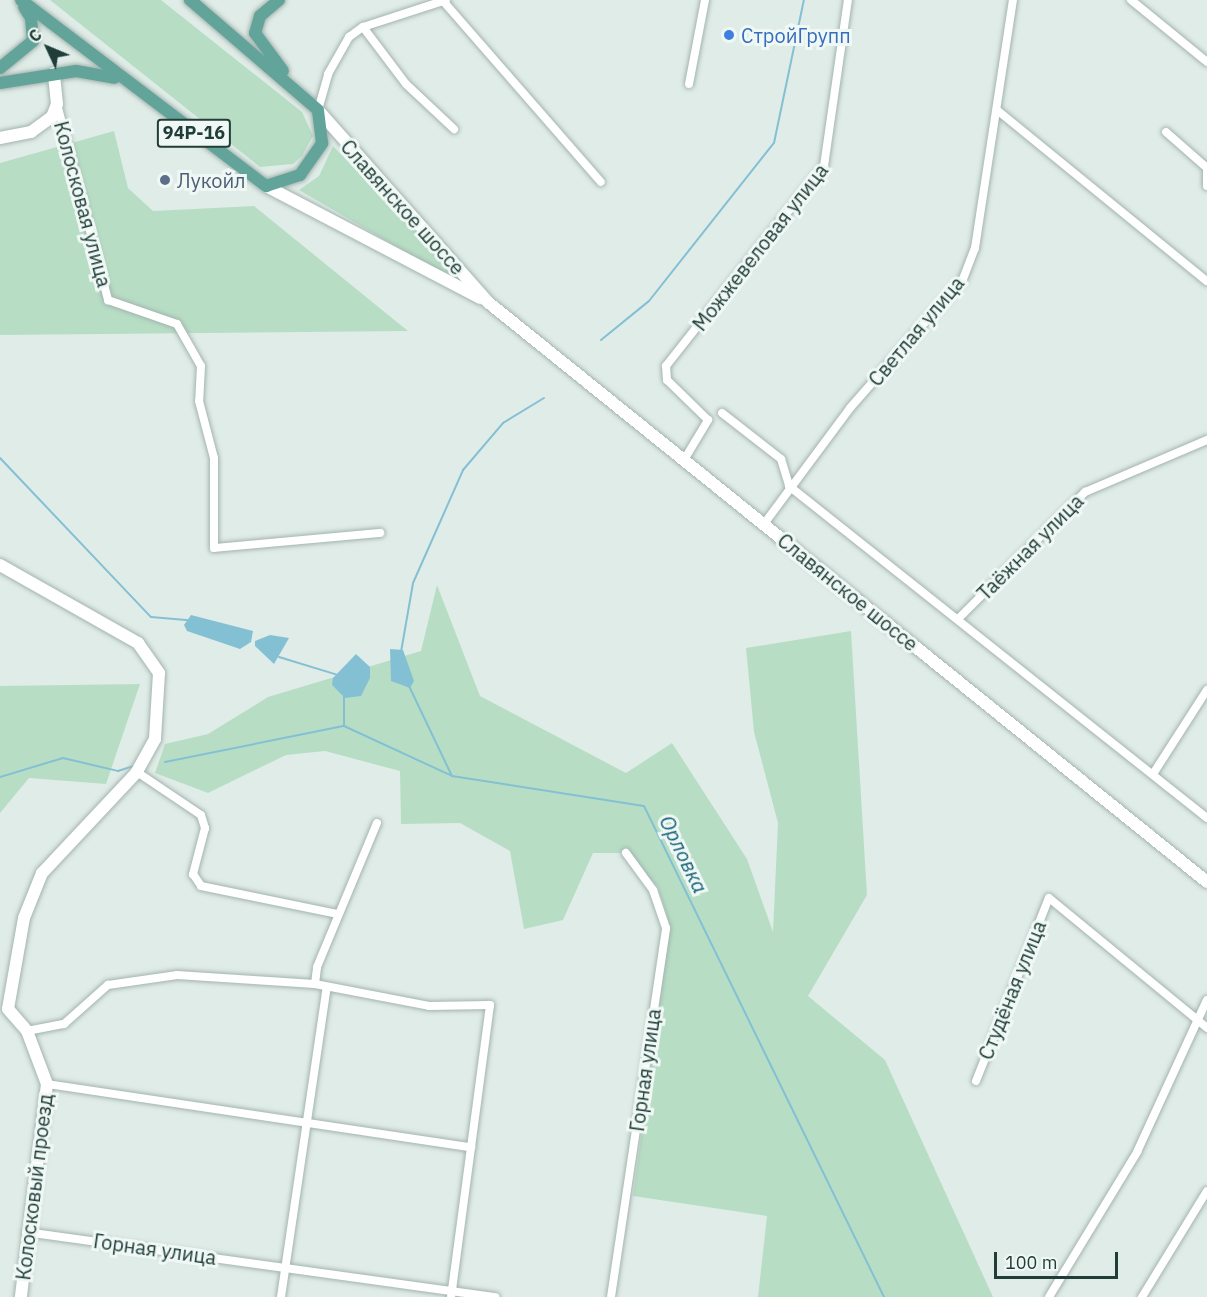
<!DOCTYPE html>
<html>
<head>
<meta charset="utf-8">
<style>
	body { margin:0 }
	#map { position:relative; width:1207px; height:1297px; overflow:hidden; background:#e0ece7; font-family:"IBM Plex Sans",sans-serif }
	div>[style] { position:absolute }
	.green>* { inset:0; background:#b7dec5 }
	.water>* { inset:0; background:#84c0d4 }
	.stream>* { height:2px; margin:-1px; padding:0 1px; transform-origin:1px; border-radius:1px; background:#84c0d4 }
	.roads { filter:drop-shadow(0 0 2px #a3b4af) drop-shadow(0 0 2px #a3b4af) }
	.street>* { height:8px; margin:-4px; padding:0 4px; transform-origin:4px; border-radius:4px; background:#fff }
	.secondary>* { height:12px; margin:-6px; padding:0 6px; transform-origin:6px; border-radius:6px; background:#fff }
	.primary>* { height:12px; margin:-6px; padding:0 6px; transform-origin:6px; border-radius:6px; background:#62a499 }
	.dots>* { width:16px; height:16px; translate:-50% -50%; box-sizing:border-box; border:3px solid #f0f8f5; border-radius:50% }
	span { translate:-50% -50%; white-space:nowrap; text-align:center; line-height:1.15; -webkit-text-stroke:6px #f0f8f5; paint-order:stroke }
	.shield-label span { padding:2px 4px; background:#f0f8f5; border:2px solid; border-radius:4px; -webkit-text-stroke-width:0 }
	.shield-label { font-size:18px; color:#203d38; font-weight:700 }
	.shop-label { font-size:20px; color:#366cbe }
	.left { translate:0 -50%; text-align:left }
	.service-label { font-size:20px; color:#4e5e75 }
	.street-label { font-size:20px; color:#203d38 }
	.water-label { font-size:21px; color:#17617b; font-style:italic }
	.north { position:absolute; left:18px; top:18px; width:60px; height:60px; -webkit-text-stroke:4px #f0f8f5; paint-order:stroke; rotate:314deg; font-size:16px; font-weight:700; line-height:24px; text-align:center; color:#203d38 }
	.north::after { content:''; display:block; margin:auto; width:21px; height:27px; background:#203d38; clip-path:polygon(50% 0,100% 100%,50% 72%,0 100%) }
	.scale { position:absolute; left:994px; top:1252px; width:124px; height:27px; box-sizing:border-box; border:3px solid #203d38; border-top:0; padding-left:8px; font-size:18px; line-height:21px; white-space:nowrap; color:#203d38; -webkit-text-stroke:4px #f0f8f5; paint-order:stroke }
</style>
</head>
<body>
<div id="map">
	<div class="green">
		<i style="clip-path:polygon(50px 0,161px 0,302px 112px,313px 136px,302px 156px,293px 164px,260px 167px)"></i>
		<i style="clip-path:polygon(114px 131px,128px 188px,153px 211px,254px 206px,408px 331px,0 335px,0 163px)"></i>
		<i style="clip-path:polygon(333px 146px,473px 291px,299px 190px,319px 176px)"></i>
		<i style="clip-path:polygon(437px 585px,480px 696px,626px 773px,672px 743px,747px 859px,773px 932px,778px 823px,754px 732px,746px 648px,851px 631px,867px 895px,808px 996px,885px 1060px,993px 1297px,758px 1297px,767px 1216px,633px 1196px,670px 926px,658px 887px,626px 853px,593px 853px,563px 920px,524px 929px,510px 851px,460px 823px,401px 824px,400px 771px,325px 751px,286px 755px,208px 793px,155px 773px,165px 744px,208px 734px,268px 697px,421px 651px)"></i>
		<i style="clip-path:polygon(140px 684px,106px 784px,29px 778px,0 813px,0 686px)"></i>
	</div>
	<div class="water">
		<i style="clip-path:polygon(191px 615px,253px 631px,251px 642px,240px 649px,187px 631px,184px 625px)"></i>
		<i style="clip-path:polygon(270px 635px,289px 638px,274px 664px,255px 646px,255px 641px)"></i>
		<i style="clip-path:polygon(390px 649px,403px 650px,414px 681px,410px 688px,391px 681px)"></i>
		<i style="clip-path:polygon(356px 654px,370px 667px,370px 678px,361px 696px,345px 698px,332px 685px,333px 678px)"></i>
	</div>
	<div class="stream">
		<i style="left:601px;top:340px;width:62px;rotate:-39.1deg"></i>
		<i style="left:649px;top:301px;width:201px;rotate:-51.7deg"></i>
		<i style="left:774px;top:143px;width:146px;rotate:-78.2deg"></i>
		<i style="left:0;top:458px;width:219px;rotate:46.5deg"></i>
		<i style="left:151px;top:617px;width:38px;rotate:5deg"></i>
		<i style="left:401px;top:652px;width:70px;rotate:-80.1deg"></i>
		<i style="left:413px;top:583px;width:124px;rotate:-66.1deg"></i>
		<i style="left:463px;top:470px;width:62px;rotate:-49.6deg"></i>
		<i style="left:503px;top:423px;width:48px;rotate:-31.4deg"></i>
		<i style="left:279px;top:657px;width:62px;rotate:17deg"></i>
		<i style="left:409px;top:686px;width:100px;rotate:64.5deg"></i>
		<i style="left:344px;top:725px;width:30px;rotate:-90deg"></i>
		<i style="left:165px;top:762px;width:183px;rotate:-11.4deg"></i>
		<i style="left:344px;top:726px;width:119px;rotate:24.8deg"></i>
		<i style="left:452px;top:776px;width:194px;rotate:8.9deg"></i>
		<i style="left:644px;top:806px;width:547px;rotate:63.95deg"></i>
		<i style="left:0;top:777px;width:66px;rotate:-16.8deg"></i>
		<i style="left:63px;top:758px;width:57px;rotate:13.3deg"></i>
		<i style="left:118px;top:771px;width:19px;rotate:-18deg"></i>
	</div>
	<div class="roads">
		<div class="street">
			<i style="left:1131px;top:0;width:98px;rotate:39.2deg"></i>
			<i style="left:443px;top:1px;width:240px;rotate:48.9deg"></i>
			<i style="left:363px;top:27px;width:71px;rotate:53deg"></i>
			<i style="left:406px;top:84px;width:66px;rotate:43.2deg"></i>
			<i style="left:689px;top:84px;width:86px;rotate:-79.2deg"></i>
			<i style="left:57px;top:104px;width:203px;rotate:75.4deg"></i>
			<i style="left:108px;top:300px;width:73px;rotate:19.2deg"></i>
			<i style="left:177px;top:324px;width:48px;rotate:60.3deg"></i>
			<i style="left:201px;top:366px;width:35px;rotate:93deg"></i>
			<i style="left:199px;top:401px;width:59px;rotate:75.3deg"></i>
			<i style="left:214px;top:458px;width:90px;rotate:90deg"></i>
			<i style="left:214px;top:548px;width:167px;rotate:-5.2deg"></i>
			<i style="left:318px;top:110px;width:37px;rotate:-74deg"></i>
			<i style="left:328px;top:74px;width:43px;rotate:-60.4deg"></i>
			<i style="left:349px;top:37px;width:17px;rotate:-36deg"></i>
			<i style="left:363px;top:27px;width:87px;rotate:-18deg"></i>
			<i style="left:997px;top:110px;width:271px;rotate:39.2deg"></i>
			<i style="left:1166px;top:132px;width:55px;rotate:41.3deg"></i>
			<i style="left:1207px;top:171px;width:15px;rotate:90deg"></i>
			<i style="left:722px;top:413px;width:75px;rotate:37.9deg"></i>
			<i style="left:781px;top:459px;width:28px;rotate:73deg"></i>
			<i style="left:789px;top:486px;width:534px;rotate:38.46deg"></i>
			<i style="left:684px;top:460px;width:47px;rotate:-59deg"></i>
			<i style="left:708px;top:420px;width:57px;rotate:-135.7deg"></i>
			<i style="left:667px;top:380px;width:14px;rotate:-94deg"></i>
			<i style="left:666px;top:366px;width:255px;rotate:-51.7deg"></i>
			<i style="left:824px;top:166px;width:168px;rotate:-81.8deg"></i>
			<i style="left:764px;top:524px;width:144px;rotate:-53.4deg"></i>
			<i style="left:850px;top:408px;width:171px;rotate:-48.8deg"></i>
			<i style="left:963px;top:279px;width:33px;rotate:-69deg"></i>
			<i style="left:975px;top:248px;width:251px;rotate:-81.3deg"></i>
			<i style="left:958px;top:619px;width:180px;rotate:-45deg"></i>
			<i style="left:1085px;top:492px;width:133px;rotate:-23.1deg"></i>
			<i style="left:137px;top:772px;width:77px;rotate:33.9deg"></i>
			<i style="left:201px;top:815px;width:14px;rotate:73deg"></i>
			<i style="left:205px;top:828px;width:48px;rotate:104.6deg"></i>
			<i style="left:193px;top:874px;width:14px;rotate:56deg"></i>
			<i style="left:201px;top:886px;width:140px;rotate:11.6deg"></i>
			<i style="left:1153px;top:774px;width:100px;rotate:-57.3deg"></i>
			<i style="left:315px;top:984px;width:17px;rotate:-83deg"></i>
			<i style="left:317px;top:967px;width:156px;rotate:-67.4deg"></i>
			<i style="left:27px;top:1031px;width:38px;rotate:-11deg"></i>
			<i style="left:64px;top:1024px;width:59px;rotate:-41.6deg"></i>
			<i style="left:108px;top:985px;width:70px;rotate:-8.2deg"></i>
			<i style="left:177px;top:975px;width:138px;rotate:3.7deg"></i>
			<i style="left:315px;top:984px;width:116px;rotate:10.9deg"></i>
			<i style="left:429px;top:1006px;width:61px;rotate:-0.9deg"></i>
			<i style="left:490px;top:1005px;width:295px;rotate:97.6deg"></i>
			<i style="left:976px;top:1081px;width:197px;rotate:-68.3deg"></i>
			<i style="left:1049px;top:898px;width:205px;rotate:39.4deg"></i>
			<i style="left:47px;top:1084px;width:429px;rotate:8.5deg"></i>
			<i style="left:26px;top:1232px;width:474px;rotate:7.9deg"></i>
			<i style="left:281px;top:1297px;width:313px;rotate:-81.6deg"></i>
			<i style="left:611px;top:1297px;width:373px;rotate:-81.5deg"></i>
			<i style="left:666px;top:928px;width:40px;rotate:-108.9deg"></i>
			<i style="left:653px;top:890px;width:46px;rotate:-126.1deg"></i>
			<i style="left:1049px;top:1297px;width:170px;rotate:-58.7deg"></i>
			<i style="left:1137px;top:1152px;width:167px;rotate:-65.3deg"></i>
			<i style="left:1142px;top:1297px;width:124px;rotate:-58.5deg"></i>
		</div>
		<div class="secondary">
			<i style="left:318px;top:110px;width:258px;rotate:48.5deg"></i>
			<i style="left:489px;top:303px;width:922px;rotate:38.88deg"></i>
			<i style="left:0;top:138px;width:32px;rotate:-11deg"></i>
			<i style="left:31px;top:132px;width:26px;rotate:-36deg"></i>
			<i style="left:52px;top:117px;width:14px;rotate:-69deg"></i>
			<i style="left:57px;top:104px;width:31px;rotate:-96deg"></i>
			<i style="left:266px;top:186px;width:242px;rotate:27.6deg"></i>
			<i style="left:0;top:565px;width:159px;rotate:29.5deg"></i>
			<i style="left:138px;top:643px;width:37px;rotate:55deg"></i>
			<i style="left:159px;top:673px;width:66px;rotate:93.5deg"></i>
			<i style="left:155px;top:739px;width:38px;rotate:119deg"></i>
			<i style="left:137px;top:772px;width:139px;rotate:133.2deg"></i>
			<i style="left:42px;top:873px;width:48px;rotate:111.8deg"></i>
			<i style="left:24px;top:918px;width:92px;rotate:100deg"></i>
			<i style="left:8px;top:1009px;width:29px;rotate:49deg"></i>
			<i style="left:27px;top:1031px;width:57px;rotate:69.3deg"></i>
			<i style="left:47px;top:1084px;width:215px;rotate:97deg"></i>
		</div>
		<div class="primary">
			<i style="left:21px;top:0;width:308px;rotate:37.2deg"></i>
			<i style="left:266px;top:186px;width:36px;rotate:-18deg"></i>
			<i style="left:300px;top:175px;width:39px;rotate:-55deg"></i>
			<i style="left:322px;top:143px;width:33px;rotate:-97deg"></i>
			<i style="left:318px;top:110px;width:169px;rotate:-139.3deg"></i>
			<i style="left:279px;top:0;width:25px;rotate:140deg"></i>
			<i style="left:260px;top:16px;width:18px;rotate:106deg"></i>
			<i style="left:255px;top:33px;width:47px;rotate:53.6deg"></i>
			<i style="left:0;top:68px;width:43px;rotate:-39.3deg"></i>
			<i style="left:33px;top:41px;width:23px;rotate:-95deg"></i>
			<i style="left:31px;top:18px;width:13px;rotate:-122deg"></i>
			<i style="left:0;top:83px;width:77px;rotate:-9deg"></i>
			<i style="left:76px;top:71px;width:39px;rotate:10deg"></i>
		</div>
	</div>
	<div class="dots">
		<i style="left:729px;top:35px;background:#3f7fe0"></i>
		<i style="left:165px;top:180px;background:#5c6f8a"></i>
	</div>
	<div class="shield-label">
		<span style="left:194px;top:133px">94Р-16</span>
	</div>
	<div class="shop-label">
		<span class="left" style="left:741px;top:35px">СтройГрупп</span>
	</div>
	<div class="service-label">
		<span class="left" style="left:177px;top:180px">Лукойл</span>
	</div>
	<div class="street-label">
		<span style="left:83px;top:204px;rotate:75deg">Колосковая улица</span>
		<span style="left:403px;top:207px;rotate:48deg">Славянское шоссе</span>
		<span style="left:760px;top:247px;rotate:-52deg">Можжевеловая улица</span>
		<span style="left:916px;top:331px;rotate:-50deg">Светлая улица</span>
		<span style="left:1030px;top:547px;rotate:-45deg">Таёжная улица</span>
		<span style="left:848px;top:592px;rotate:39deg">Славянское шоссе</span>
		<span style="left:1012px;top:990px;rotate:-68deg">Студёная улица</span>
		<span style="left:645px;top:1070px;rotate:-82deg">Горная улица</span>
		<span style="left:34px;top:1187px;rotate:-83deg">Колосковый проезд</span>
		<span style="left:155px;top:1249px;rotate:8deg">Горная улица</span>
	</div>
	<div class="water-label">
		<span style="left:684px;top:854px;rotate:64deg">Орловка</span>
	</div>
	<div class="north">С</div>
	<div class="scale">100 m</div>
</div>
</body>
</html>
